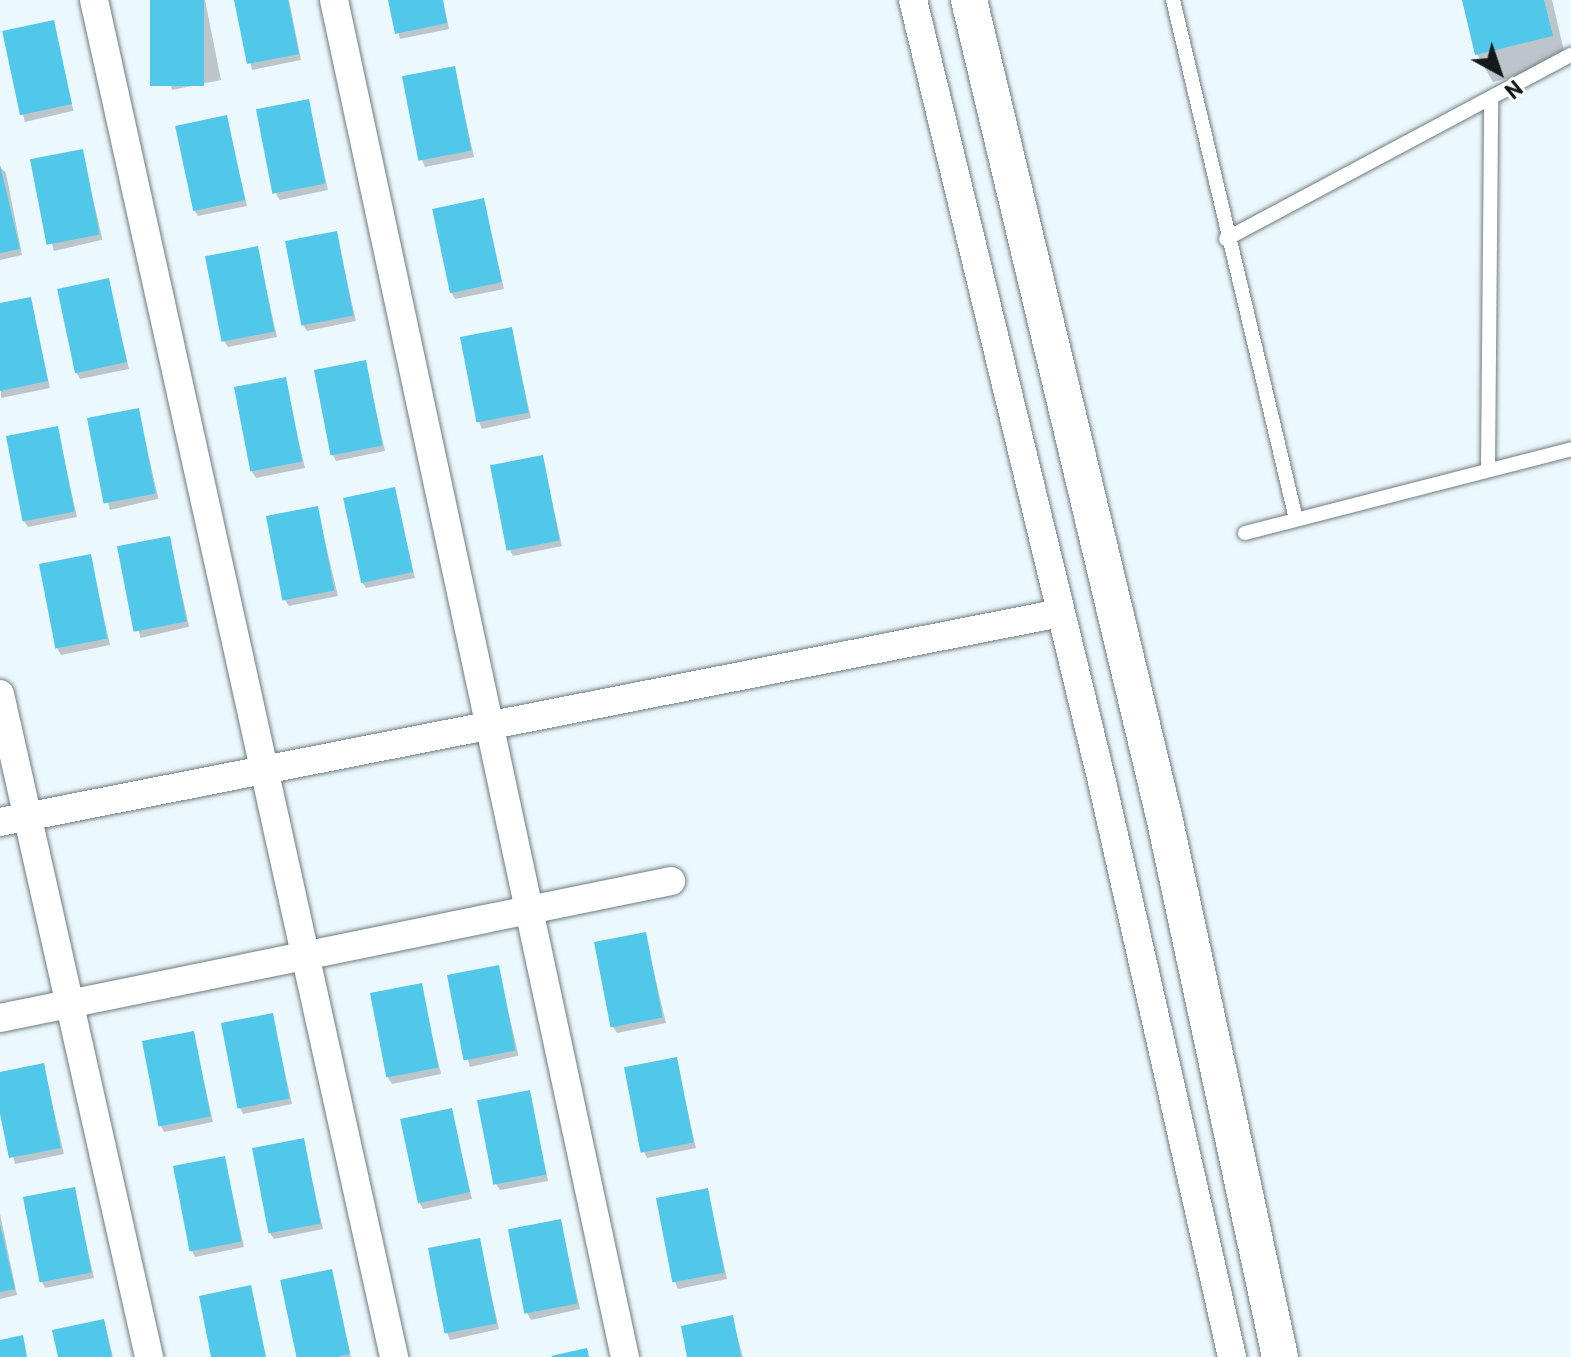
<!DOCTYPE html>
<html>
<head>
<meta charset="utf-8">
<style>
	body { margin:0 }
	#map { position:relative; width:1571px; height:1357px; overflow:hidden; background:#ebf8fd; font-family:Barlow,sans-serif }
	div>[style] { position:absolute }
	.shadow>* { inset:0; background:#0003; transform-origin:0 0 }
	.building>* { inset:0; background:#51c7e9; transform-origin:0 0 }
	.roads { filter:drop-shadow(0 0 2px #707b7f) drop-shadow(0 0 2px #707b7f) }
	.service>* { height:14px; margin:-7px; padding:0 7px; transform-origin:7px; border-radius:7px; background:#fff }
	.minor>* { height:28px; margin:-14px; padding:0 14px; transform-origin:14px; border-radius:14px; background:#fff }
	.tertiary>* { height:36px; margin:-18px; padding:0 18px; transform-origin:18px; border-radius:18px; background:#fff }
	span { translate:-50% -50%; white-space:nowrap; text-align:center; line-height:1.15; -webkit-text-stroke:6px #fff; paint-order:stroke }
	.north { position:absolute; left:1459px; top:32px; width:80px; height:80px; -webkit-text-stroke:6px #fff; paint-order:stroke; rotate:140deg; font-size:22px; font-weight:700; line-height:32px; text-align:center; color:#14191a }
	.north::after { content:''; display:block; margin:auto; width:28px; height:36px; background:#14191a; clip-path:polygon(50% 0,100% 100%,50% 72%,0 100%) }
</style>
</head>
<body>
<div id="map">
	<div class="shadow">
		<i style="clip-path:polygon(205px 0,221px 80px,172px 90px,152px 1px)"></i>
		<i style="clip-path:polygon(236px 0,289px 0,301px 60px,252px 70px)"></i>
		<i style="clip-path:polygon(390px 0,443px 0,449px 29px,400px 39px)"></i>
		<i style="clip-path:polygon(1464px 0,1552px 0,1567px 64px,1493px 82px,1477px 54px)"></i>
		<i style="left:53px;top:22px;width:91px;height:50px;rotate:77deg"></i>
		<i style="clip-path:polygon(454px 68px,474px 157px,425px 167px,422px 160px)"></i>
		<i style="clip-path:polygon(308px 101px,328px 190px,280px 200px,276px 194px)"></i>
		<i style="clip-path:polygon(226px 117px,247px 206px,198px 216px,194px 210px)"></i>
		<i style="left:82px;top:151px;width:91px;height:50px;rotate:77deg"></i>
		<i style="clip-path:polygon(0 167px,6px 173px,22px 255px,0 260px)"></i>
		<i style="clip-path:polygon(483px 200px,504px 289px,455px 299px,451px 292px)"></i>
		<i style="clip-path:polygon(336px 233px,356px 321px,307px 331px,303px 325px)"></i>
		<i style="clip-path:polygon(257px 248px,277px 337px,228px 347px,224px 341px)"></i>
		<i style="clip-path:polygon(108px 280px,129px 369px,80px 379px,76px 372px)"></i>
		<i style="clip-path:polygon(30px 299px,50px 388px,1px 398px,0 305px)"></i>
		<i style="clip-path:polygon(511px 330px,531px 418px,482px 429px,479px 422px)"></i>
		<i style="clip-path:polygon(365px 362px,385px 451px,336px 461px,333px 455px)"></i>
		<i style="clip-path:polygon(284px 379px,305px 468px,256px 478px,252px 472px)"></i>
		<i style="left:138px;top:410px;width:91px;height:50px;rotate:77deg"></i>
		<i style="clip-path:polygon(57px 428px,77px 517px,28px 527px,24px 521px)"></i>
		<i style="clip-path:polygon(542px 457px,562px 546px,513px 556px,510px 550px)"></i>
		<i style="clip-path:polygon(394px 490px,415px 578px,366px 588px,362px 582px)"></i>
		<i style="clip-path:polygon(317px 508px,338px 596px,289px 606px,285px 600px)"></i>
		<i style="left:169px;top:539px;width:90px;height:50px;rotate:77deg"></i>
		<i style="clip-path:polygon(90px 556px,110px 645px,61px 655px,57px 648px)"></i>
		<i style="clip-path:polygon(645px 935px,666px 1023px,617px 1033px,613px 1027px)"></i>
		<i style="left:498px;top:967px;width:91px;height:50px;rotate:77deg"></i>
		<i style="clip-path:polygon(420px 985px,441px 1074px,392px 1084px,388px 1078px)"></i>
		<i style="clip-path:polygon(272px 1016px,292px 1104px,243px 1114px,240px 1108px)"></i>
		<i style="clip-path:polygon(193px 1033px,213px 1122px,164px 1132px,161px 1126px)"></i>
		<i style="clip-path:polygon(676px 1060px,696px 1148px,647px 1158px,644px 1152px)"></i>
		<i style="clip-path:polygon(43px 1065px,64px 1154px,15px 1164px,0 1104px,0 1074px)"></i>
		<i style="clip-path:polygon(529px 1092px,548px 1181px,500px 1190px,496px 1184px)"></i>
		<i style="clip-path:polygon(451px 1110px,472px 1199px,423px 1209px,419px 1202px)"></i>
		<i style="clip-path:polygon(303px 1141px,323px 1229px,274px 1239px,270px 1233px)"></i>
		<i style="clip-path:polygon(224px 1158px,244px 1247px,195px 1257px,192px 1251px)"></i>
		<i style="clip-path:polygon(74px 1190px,94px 1278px,45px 1288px,42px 1282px)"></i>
		<i style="clip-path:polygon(707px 1190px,727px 1279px,678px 1289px,675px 1282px)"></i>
		<i style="clip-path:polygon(0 1214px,17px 1295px,0 1299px)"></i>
		<i style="clip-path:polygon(560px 1221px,580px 1309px,531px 1320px,527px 1313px)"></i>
		<i style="clip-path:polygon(479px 1241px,499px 1329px,450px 1340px,447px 1333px)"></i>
		<i style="clip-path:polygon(331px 1272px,351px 1357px,298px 1357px,283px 1282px)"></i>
		<i style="clip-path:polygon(732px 1317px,743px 1357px,689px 1357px)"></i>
		<i style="clip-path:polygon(104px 1321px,113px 1357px,60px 1357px)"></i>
	</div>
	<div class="building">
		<i style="left:150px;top:0;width:54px;height:86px"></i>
		<i style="clip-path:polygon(234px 0,288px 0,299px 54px,247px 64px)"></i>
		<i style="clip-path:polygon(388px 0,443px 0,447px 23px,395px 34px)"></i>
		<i style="clip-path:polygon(1462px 0,1544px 0,1553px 36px,1475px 55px)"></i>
		<i style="left:54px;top:20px;width:86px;height:53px;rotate:78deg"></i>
		<i style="left:455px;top:66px;width:86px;height:54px;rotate:79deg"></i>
		<i style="left:309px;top:99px;width:86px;height:54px;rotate:79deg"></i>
		<i style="left:227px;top:115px;width:87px;height:53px;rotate:78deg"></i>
		<i style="left:83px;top:149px;width:87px;height:54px;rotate:79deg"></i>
		<i style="clip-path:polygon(0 165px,20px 249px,0 253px)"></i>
		<i style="left:484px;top:198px;width:86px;height:53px;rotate:78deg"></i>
		<i style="left:337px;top:231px;width:86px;height:53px;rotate:79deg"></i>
		<i style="left:258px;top:246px;width:87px;height:54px;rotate:79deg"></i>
		<i style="left:109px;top:278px;width:86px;height:53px;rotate:78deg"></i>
		<i style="clip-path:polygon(31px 297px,48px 381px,0 391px,0 303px)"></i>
		<i style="left:512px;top:327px;width:87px;height:53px;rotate:79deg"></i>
		<i style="left:366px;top:360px;width:87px;height:53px;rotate:79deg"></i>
		<i style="left:286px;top:377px;width:86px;height:53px;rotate:79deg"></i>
		<i style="left:139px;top:408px;width:87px;height:53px;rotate:79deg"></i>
		<i style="left:58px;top:426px;width:87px;height:53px;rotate:79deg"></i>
		<i style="left:543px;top:455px;width:87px;height:54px;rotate:79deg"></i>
		<i style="left:395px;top:487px;width:87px;height:53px;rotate:78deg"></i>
		<i style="left:318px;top:506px;width:86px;height:53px;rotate:79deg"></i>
		<i style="left:170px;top:536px;width:87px;height:54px;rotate:79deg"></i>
		<i style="left:91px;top:554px;width:86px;height:53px;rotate:79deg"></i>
		<i style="left:646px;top:932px;width:87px;height:53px;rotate:79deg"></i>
		<i style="left:499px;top:965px;width:87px;height:53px;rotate:79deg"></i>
		<i style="left:422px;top:983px;width:86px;height:53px;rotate:79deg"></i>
		<i style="left:273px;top:1013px;width:87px;height:53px;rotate:79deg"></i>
		<i style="left:194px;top:1031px;width:87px;height:53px;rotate:79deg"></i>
		<i style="left:677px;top:1057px;width:87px;height:54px;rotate:79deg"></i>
		<i style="clip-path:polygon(44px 1063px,61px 1148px,9px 1158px,0 1114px,0 1072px)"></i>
		<i style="left:530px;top:1090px;width:86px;height:54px;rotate:79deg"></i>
		<i style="left:452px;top:1108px;width:86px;height:53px;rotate:78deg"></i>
		<i style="left:304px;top:1138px;width:87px;height:53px;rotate:79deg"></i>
		<i style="left:225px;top:1156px;width:87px;height:53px;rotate:79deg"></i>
		<i style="left:75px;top:1187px;width:87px;height:53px;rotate:79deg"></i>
		<i style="left:708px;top:1188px;width:86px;height:53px;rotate:79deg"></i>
		<i style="left:561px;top:1219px;width:86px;height:54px;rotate:79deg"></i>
		<i style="clip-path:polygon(0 1224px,15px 1289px,0 1292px)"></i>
		<i style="left:480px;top:1238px;width:87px;height:53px;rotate:79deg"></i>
		<i style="left:332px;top:1269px;width:87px;height:53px;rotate:78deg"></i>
		<i style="clip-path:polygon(251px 1285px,266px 1357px,211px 1357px,199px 1296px)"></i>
		<i style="clip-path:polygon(733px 1315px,741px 1357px,687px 1357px,681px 1326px)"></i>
		<i style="clip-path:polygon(104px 1319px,112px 1357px,58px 1357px,52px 1330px)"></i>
		<i style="clip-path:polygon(23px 1335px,27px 1357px,0 1357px,0 1340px)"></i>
		<i style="clip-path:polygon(587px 1348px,589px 1357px,552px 1357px,551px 1356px)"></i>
	</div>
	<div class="roads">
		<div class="service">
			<i style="left:1173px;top:0;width:533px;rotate:76.67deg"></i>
			<i style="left:1226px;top:239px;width:391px;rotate:-28.1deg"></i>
			<i style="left:1488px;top:468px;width:369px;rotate:-89.5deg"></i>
			<i style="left:1245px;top:533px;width:337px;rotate:-14.4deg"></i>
		</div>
		<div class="minor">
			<i style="left:94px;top:0;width:1390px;rotate:77.53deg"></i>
			<i style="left:334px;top:0;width:1388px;rotate:77.9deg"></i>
			<i style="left:913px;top:0;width:805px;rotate:76.41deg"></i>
			<i style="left:1102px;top:782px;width:590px;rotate:77.26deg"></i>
			<i style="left:0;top:694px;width:680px;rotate:77.33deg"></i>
			<i style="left:0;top:822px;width:1080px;rotate:-11.15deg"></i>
			<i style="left:0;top:1018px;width:685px;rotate:-11.54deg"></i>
		</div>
		<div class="tertiary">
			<i style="left:969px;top:0;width:844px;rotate:76.57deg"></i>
			<i style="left:1165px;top:821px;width:548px;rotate:77.89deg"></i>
		</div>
	</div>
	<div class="north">N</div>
</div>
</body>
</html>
